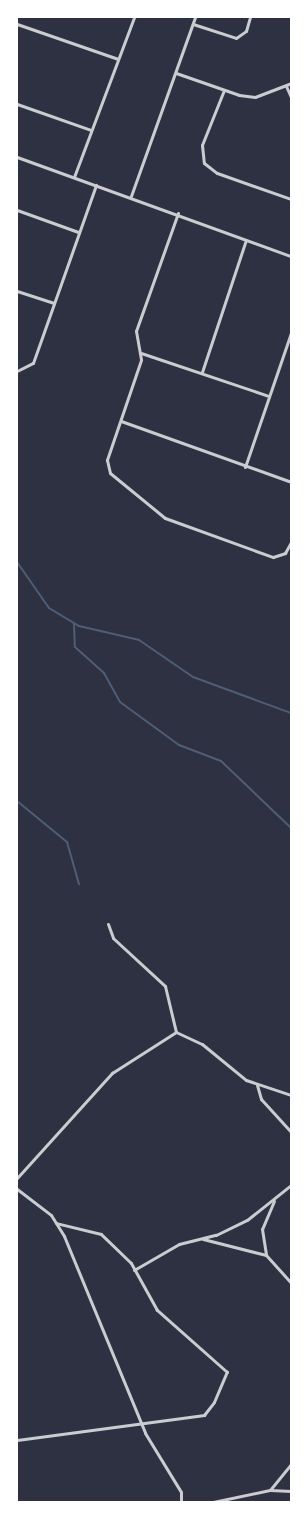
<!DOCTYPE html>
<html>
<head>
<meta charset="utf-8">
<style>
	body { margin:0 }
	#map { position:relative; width:308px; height:1519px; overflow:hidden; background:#2d3142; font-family:"Fira Sans Condensed",sans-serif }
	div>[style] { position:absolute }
	.stream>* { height:2px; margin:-1px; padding:0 1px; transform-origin:1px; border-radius:1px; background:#4f5d75 }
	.minor>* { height:3px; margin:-1.5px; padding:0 1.5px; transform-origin:1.5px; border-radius:1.5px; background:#caccd0 }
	span { translate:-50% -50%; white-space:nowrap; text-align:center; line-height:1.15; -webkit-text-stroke:4px #fff; paint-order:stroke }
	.frame { position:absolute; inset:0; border:18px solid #fff; pointer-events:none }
</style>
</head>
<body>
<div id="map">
	<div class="stream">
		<i style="left:17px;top:562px;width:56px;rotate:55.2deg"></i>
		<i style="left:49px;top:608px;width:35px;rotate:31deg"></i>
		<i style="left:79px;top:626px;width:62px;rotate:13.1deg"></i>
		<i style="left:139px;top:640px;width:65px;rotate:34.4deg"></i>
		<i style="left:193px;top:677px;width:104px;rotate:20.2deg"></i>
		<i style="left:74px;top:623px;width:24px;rotate:88deg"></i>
		<i style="left:75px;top:647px;width:39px;rotate:42deg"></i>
		<i style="left:104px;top:673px;width:33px;rotate:61deg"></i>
		<i style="left:120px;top:702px;width:73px;rotate:36.1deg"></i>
		<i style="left:179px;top:745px;width:45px;rotate:20.9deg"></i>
		<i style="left:221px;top:761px;width:97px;rotate:43.7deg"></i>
		<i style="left:17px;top:801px;width:65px;rotate:39.4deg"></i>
		<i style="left:67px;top:842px;width:44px;rotate:74.1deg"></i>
	</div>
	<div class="minor">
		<i style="left:17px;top:24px;width:107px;rotate:19.1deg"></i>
		<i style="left:193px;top:24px;width:45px;rotate:18deg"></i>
		<i style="left:236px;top:38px;width:12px;rotate:-35deg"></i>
		<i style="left:246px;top:31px;width:15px;rotate:-74deg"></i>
		<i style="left:176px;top:73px;width:67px;rotate:19.2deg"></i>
		<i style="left:239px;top:95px;width:16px;rotate:7deg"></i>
		<i style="left:255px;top:97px;width:39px;rotate:-21deg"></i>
		<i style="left:286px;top:86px;width:12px;rotate:66deg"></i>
		<i style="left:224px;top:90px;width:59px;rotate:111.8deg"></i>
		<i style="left:202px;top:145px;width:18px;rotate:84deg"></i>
		<i style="left:204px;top:163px;width:16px;rotate:38deg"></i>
		<i style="left:217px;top:173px;width:78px;rotate:19.4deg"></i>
		<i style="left:17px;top:104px;width:78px;rotate:19.4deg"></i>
		<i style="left:17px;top:157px;width:291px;rotate:19.9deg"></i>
		<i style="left:74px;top:177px;width:171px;rotate:-69.4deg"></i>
		<i style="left:131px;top:196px;width:190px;rotate:-70.3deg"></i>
		<i style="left:17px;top:210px;width:65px;rotate:19.8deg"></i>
		<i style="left:178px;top:213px;width:125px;rotate:109.6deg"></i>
		<i style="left:136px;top:331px;width:29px;rotate:80deg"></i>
		<i style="left:141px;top:360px;width:106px;rotate:108.8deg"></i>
		<i style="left:107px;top:460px;width:13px;rotate:77deg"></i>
		<i style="left:110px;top:473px;width:71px;rotate:39.3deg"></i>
		<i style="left:165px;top:518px;width:115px;rotate:19.9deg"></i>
		<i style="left:273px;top:557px;width:13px;rotate:-18deg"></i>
		<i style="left:285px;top:553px;width:13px;rotate:-61deg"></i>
		<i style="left:17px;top:291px;width:38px;rotate:18deg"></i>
		<i style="left:141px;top:353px;width:135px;rotate:18.6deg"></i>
		<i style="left:17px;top:371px;width:18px;rotate:-27deg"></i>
		<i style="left:33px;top:363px;width:189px;rotate:-70.5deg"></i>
		<i style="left:202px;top:372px;width:139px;rotate:-71.6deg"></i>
		<i style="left:121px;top:421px;width:181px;rotate:19.7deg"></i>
		<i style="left:245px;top:467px;width:142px;rotate:-71.1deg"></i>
		<i style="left:108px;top:924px;width:15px;rotate:70deg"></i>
		<i style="left:113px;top:938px;width:71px;rotate:42.7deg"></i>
		<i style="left:165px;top:986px;width:47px;rotate:76.6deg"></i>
		<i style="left:176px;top:1032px;width:29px;rotate:25deg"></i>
		<i style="left:202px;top:1044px;width:57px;rotate:39.3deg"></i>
		<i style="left:246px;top:1080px;width:47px;rotate:18.4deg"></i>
		<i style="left:257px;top:1085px;width:15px;rotate:74deg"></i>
		<i style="left:261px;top:1099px;width:45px;rotate:47.7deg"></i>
		<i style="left:17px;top:1178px;width:142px;rotate:-47.9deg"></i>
		<i style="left:112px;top:1073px;width:76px;rotate:-32.6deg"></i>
		<i style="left:17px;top:1189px;width:43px;rotate:37.4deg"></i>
		<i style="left:51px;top:1215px;width:25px;rotate:58deg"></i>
		<i style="left:64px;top:1236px;width:213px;rotate:67.6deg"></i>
		<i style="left:145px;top:1433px;width:69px;rotate:58.6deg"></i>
		<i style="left:181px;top:1492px;width:10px;rotate:90deg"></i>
		<i style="left:274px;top:1201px;width:30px;rotate:113deg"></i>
		<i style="left:262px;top:1229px;width:26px;rotate:81deg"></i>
		<i style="left:266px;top:1255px;width:38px;rotate:48deg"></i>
		<i style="left:203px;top:1239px;width:65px;rotate:14.3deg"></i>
		<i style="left:134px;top:1270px;width:52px;rotate:-30deg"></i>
		<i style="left:179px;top:1244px;width:38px;rotate:-14deg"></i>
		<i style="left:216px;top:1235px;width:34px;rotate:-26deg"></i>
		<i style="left:247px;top:1220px;width:56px;rotate:-38.5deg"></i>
		<i style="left:17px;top:1440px;width:189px;rotate:-7.6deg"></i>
		<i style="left:204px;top:1415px;width:16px;rotate:-52deg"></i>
		<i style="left:214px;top:1402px;width:33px;rotate:-67deg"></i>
		<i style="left:227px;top:1372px;width:94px;rotate:-138.5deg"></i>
		<i style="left:157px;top:1310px;width:54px;rotate:-119deg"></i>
		<i style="left:131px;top:1263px;width:42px;rotate:-136deg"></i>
		<i style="left:101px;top:1234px;width:46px;rotate:-166.3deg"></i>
		<i style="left:270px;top:1490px;width:33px;rotate:-51deg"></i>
		<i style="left:213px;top:1502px;width:58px;rotate:-11.9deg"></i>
		<i style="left:270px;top:1490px;width:21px;rotate:3deg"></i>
	</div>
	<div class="frame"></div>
</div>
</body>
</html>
